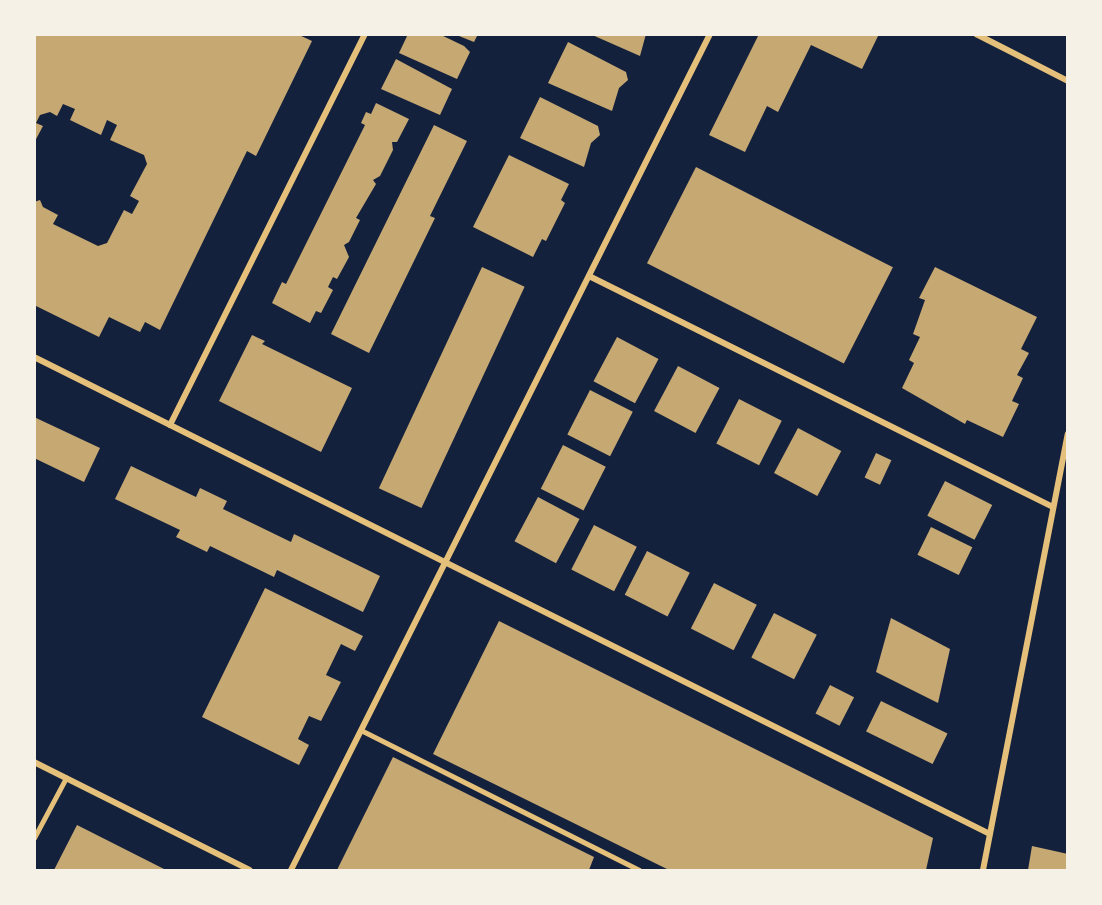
<!DOCTYPE html>
<html>
<head>
<meta charset="utf-8">
<style>
	body { margin:0 }
	#map { position:relative; width:1102px; height:905px; overflow:hidden; background:#14213d; font-family:"Crimson Pro",serif }
	div>[style] { position:absolute }
	.building>* { inset:0; background:#c6a872; transform-origin:0 0 }
	.service>* { height:4.5px; margin:-2.25px; padding:0 2.25px; transform-origin:2.25px; border-radius:2.25px; background:#e5c07b }
	.minor>* { height:6px; margin:-3px; padding:0 3px; transform-origin:3px; border-radius:3px; background:#e5c07b }
	span { translate:-50% -50%; white-space:nowrap; text-align:center; line-height:1.15; -webkit-text-stroke:6px #f6f1e7; paint-order:stroke }
	.frame { position:absolute; inset:0; border:36px solid #f6f1e7; pointer-events:none }
</style>
</head>
<body>
<div id="map">
	<div class="building">
		<i style="clip-path:polygon(34px 34px,297px 34px,312px 41px,256px 156px,247px 151px,160px 330px,145px 322px,140px 332px,109px 317px,99px 337px,34px 305px,34px 202px,40px 200px,43px 207px,58px 215px,53px 224px,98px 246px,107px 243px,124px 210px,132px 214px,139px 201px,130px 196px,147px 164px,144px 155px,110px 140px,117px 125px,107px 120px,101px 135px,70px 120px,75px 109px,63px 104px,57px 116px,50px 112px,40px 115px,36px 123px,43px 126px,34px 143px)"></i>
		<i style="clip-path:polygon(408px 34px,439px 34px,464px 46px,470px 52px,457px 79px,399px 53px)"></i>
		<i style="clip-path:polygon(454px 34px,478px 34px,474px 42px)"></i>
		<i style="clip-path:polygon(590px 34px,646px 34px,640px 56px)"></i>
		<i style="clip-path:polygon(759px 34px,879px 34px,862px 69px,811px 45px,778px 112px,767px 106px,745px 152px,709px 135px)"></i>
		<i style="clip-path:polygon(568px 42px,626px 72px,628px 80px,619px 88px,612px 111px,548px 83px)"></i>
		<i style="clip-path:polygon(396px 59px,452px 89px,440px 115px,381px 89px)"></i>
		<i style="clip-path:polygon(540px 97px,598px 126px,600px 135px,591px 143px,584px 167px,520px 138px)"></i>
		<i style="clip-path:polygon(376px 103px,409px 119px,397px 142px,392px 142px,393px 150px,380px 176px,373px 180px,376px 184px,356px 218px,360px 220px,349px 242px,344px 245px,349px 257px,337px 279px,333px 277px,328px 287px,333px 290px,321px 313px,316px 311px,310px 323px,272px 303px,282px 282px,286px 284px,365px 125px,361px 123px,366px 112px,371px 114px)"></i>
		<i style="clip-path:polygon(434px 125px,467px 141px,430px 216px,435px 218px,369px 353px,331px 334px)"></i>
		<i style="clip-path:polygon(509px 155px,569px 184px,561px 200px,565px 203px,546px 241px,542px 239px,533px 257px,473px 227px)"></i>
		<i style="left:696px;top:167px;width:221px;height:108px;rotate:27deg"></i>
		<i style="left:482px;top:267px;width:47px;height:244px;rotate:25deg"></i>
		<i style="clip-path:polygon(935px 267px,1037px 317px,1021px 349px,1029px 353px,1017px 375px,1023px 378px,1012px 401px,1019px 404px,1003px 437px,967px 420px,965px 424px,902px 388px,914px 363px,909px 360px,920px 337px,913px 334px,925px 300px,919px 298px)"></i>
		<i style="clip-path:polygon(252px 335px,265px 341px,262px 344px,352px 388px,321px 452px,219px 401px)"></i>
		<i style="left:617px;top:337px;width:47px;height:50px;rotate:28deg"></i>
		<i style="left:678px;top:366px;width:47px;height:51px;rotate:28deg"></i>
		<i style="left:590px;top:390px;width:48px;height:50px;rotate:27deg"></i>
		<i style="left:739px;top:399px;width:48px;height:50px;rotate:27deg"></i>
		<i style="clip-path:polygon(34px 417px,100px 448px,84px 482px,34px 458px)"></i>
		<i style="left:798px;top:428px;width:49px;height:51px;rotate:28deg"></i>
		<i style="left:563px;top:445px;width:48px;height:49px;rotate:27deg"></i>
		<i style="left:876px;top:453px;width:17px;height:27px;rotate:25deg"></i>
		<i style="clip-path:polygon(131px 466px,196px 497px,200px 488px,227px 501px,223px 509px,291px 542px,294px 534px,380px 576px,363px 612px,277px 570px,274px 577px,210px 546px,207px 552px,176px 537px,180px 530px,115px 499px)"></i>
		<i style="left:945px;top:481px;width:53px;height:39px;rotate:27deg"></i>
		<i style="left:538px;top:497px;width:47px;height:50px;rotate:28deg"></i>
		<i style="left:594px;top:525px;width:48px;height:50px;rotate:27deg"></i>
		<i style="left:931px;top:527px;width:46px;height:31px;rotate:26deg"></i>
		<i style="left:647px;top:551px;width:48px;height:49px;rotate:27deg"></i>
		<i style="left:714px;top:583px;width:48px;height:51px;rotate:27deg"></i>
		<i style="clip-path:polygon(265px 588px,363px 636px,355px 651px,341px 644px,326px 675px,341px 682px,321px 721px,309px 716px,298px 739px,309px 745px,299px 765px,202px 717px)"></i>
		<i style="left:774px;top:613px;width:48px;height:50px;rotate:27deg"></i>
		<i style="clip-path:polygon(891px 618px,950px 649px,938px 703px,876px 672px)"></i>
		<i style="clip-path:polygon(499px 621px,933px 838px,926px 870px,669px 870px,433px 754px)"></i>
		<i style="left:830px;top:685px;width:27px;height:32px;rotate:27deg"></i>
		<i style="left:881px;top:701px;width:74px;height:34px;rotate:26deg"></i>
		<i style="clip-path:polygon(393px 757px,594px 857px,589px 870px,337px 870px)"></i>
		<i style="clip-path:polygon(77px 825px,166px 870px,54px 870px)"></i>
		<i style="clip-path:polygon(1032px 846px,1068px 854px,1068px 870px,1028px 870px)"></i>
	</div>
	<div class="service">
		<i style="left:363px;top:731px;width:309px;rotate:26.7deg"></i>
		<i style="left:34px;top:838px;width:68px;rotate:-61.9deg"></i>
	</div>
	<div class="minor">
		<i style="left:976px;top:34px;width:103px;rotate:27.1deg"></i>
		<i style="left:589px;top:276px;width:518px;rotate:26.47deg"></i>
		<i style="left:34px;top:357px;width:1068px;rotate:26.52deg"></i>
		<i style="left:170px;top:425px;width:437px;rotate:-63.5deg"></i>
		<i style="left:34px;top:762px;width:241px;rotate:26.6deg"></i>
		<i style="left:291px;top:870px;width:935px;rotate:-63.38deg"></i>
		<i style="left:983px;top:870px;width:444px;rotate:-79deg"></i>
	</div>
	<div class="frame"></div>
</div>
</body>
</html>
